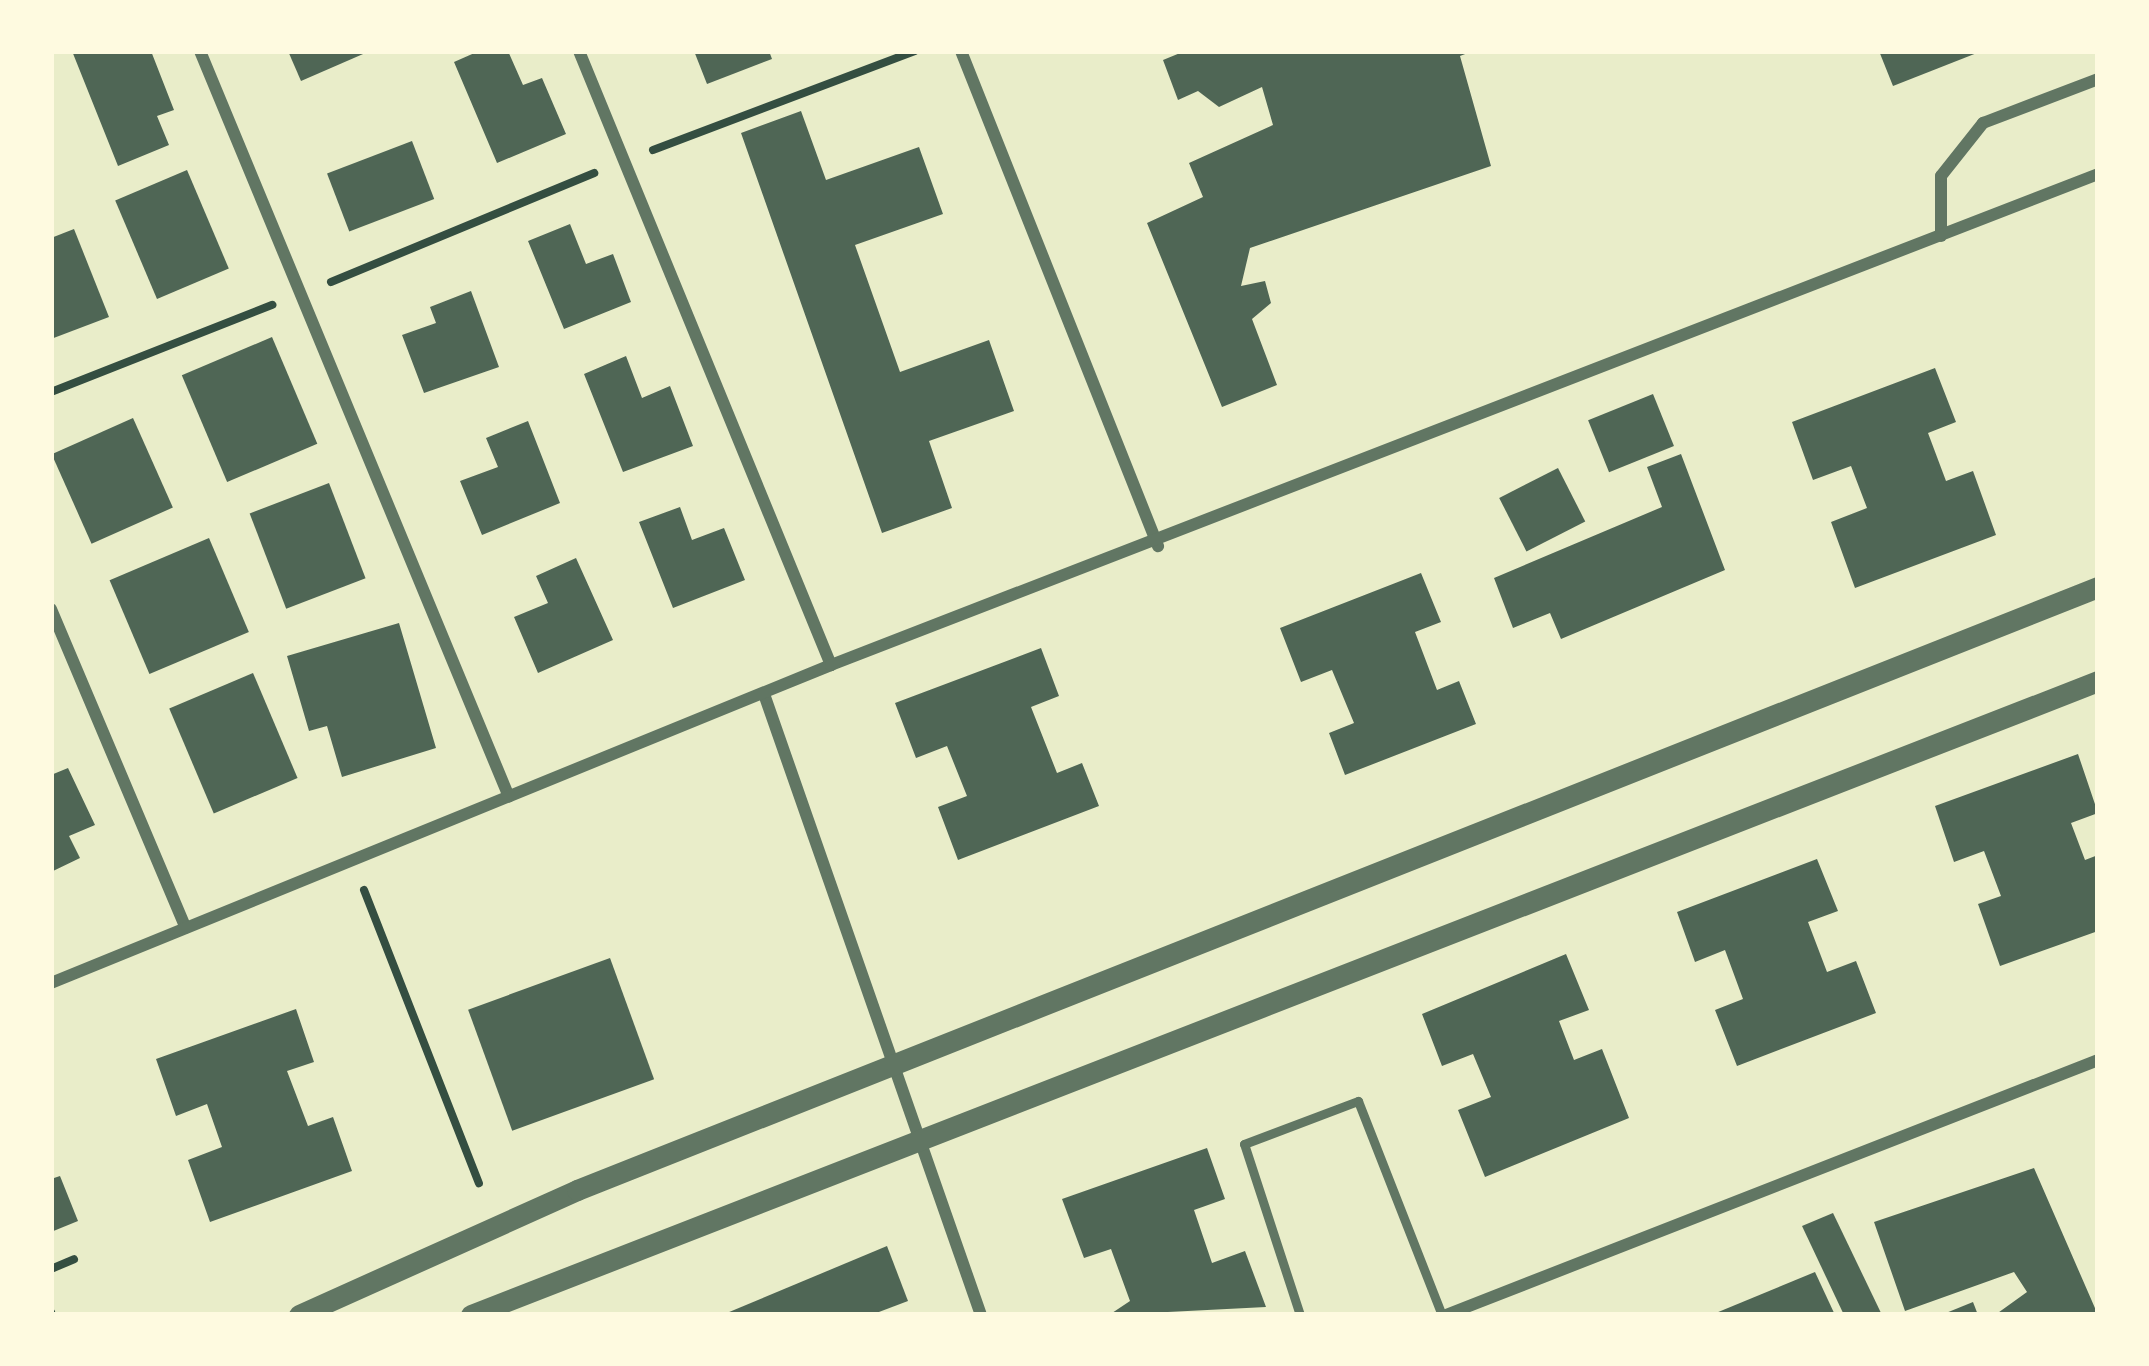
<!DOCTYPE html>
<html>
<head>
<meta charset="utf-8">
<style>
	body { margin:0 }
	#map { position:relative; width:2149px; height:1366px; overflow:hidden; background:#e9edc9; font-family:"Fira Sans Condensed",sans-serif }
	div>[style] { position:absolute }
	.building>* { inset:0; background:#4f6655; transform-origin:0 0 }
	.path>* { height:8px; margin:-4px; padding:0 4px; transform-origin:4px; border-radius:4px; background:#344e41 }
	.service>* { height:9px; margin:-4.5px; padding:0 4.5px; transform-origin:4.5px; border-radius:4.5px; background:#617663 }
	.minor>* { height:12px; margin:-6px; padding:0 6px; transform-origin:6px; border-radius:6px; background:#617663 }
	.tertiary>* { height:21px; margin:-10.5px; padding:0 10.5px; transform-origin:10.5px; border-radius:10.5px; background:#617663 }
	span { translate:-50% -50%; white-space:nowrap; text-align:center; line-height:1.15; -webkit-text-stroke:10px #fefae0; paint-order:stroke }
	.frame { position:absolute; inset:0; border:54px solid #fefae0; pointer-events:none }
</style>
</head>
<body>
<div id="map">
	<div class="building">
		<i style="clip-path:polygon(72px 51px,151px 51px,174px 110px,157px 116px,169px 145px,118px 166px)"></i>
		<i style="clip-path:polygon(288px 51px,370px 51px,301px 81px)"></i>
		<i style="clip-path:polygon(479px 51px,508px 51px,523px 85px,542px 78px,566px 134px,497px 163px,454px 62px)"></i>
		<i style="clip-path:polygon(694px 51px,769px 51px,772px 59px,707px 84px)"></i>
		<i style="clip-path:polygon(1185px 51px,1473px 51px,1460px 56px,1491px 166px,1250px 248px,1241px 286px,1265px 281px,1271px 303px,1252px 319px,1277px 385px,1222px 407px,1147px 223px,1203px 197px,1189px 163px,1273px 125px,1262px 87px,1219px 107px,1198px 91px,1178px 100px,1163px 60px)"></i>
		<i style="clip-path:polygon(1879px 51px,1982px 51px,1893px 86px)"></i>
		<i style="clip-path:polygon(801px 111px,826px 180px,919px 147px,943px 214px,855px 245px,900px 372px,989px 340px,1014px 411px,929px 441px,952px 508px,882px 533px,741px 133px)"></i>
		<i style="left:412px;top:141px;width:62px;height:91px;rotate:69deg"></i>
		<i style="left:187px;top:170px;width:107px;height:78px;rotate:67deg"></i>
		<i style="clip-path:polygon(570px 224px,586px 264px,613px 254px,631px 302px,564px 329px,528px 241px)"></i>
		<i style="clip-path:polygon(74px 229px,109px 317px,51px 339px,51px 238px)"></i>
		<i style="clip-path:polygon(471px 291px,499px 367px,424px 393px,402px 335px,436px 323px,430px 307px)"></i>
		<i style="left:272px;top:337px;width:116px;height:98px;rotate:67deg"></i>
		<i style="clip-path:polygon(626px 356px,642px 398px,670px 386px,693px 446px,623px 472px,584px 374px)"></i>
		<i style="clip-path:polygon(1935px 368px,1956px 422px,1928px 433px,1946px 481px,1973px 471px,1996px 535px,1855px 588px,1831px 522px,1867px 508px,1851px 466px,1813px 480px,1792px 422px)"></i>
		<i style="left:1653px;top:394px;width:56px;height:70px;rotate:68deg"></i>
		<i style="left:133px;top:418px;width:98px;height:89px;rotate:66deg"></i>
		<i style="clip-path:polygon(528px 421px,560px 503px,482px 535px,460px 481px,498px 467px,486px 438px)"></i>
		<i style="clip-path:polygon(1681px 454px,1725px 570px,1561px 639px,1550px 613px,1513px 628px,1494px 578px,1662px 507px,1647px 467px)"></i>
		<i style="left:1558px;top:468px;width:60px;height:66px;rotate:63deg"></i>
		<i style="left:329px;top:483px;width:102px;height:85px;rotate:69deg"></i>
		<i style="clip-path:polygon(680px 507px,692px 540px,724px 528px,745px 580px,673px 608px,639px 522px)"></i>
		<i style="left:209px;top:538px;width:102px;height:108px;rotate:67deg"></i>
		<i style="clip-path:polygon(576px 558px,613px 640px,538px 673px,514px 617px,548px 603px,536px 576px)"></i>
		<i style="clip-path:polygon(1421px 573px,1441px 622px,1415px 632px,1437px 690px,1459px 681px,1476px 724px,1345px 775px,1329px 733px,1354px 723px,1332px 670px,1301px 682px,1280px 628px)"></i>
		<i style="clip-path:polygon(399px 623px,436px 748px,342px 777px,327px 726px,309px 731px,287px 656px)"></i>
		<i style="clip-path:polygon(1041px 648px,1059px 696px,1031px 707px,1057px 773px,1082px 763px,1099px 806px,958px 860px,938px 807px,967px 796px,947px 746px,916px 758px,895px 703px)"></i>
		<i style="left:253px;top:673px;width:114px;height:91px;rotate:67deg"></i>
		<i style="clip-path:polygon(2078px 754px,2098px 813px,2071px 823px,2085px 860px,2098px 855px,2098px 931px,2000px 966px,1978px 904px,2001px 896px,1984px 851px,1954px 862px,1935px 806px)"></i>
		<i style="clip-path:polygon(68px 768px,95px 825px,69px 836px,80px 858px,51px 872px,51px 775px)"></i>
		<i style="clip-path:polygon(1817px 859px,1838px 911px,1808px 922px,1827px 972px,1856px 961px,1876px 1013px,1737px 1066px,1715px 1010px,1743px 999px,1725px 950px,1695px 962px,1677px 912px)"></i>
		<i style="clip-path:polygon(1566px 954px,1589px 1010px,1559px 1021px,1574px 1060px,1602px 1049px,1629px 1118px,1485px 1177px,1458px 1110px,1491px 1097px,1473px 1054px,1442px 1066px,1422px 1014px)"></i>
		<i style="left:610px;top:958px;width:129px;height:151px;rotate:70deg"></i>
		<i style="clip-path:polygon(296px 1009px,314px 1062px,287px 1071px,308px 1126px,333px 1117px,352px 1171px,210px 1222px,188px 1160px,222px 1147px,207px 1104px,176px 1116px,156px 1059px)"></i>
		<i style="clip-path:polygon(1207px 1148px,1225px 1199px,1194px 1210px,1212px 1263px,1245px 1251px,1266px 1307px,1109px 1315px,1130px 1301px,1111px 1249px,1084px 1258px,1062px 1199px)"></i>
		<i style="clip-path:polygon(2034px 1168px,2098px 1315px,1995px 1315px,2027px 1292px,2014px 1272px,1905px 1311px,1874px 1222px)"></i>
		<i style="clip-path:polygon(60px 1176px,78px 1221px,51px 1232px,51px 1179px)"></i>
		<i style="clip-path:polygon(1833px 1213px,1882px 1315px,1844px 1315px,1802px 1226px)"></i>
		<i style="clip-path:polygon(887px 1246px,908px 1301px,871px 1315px,722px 1315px)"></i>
		<i style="clip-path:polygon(1815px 1272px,1835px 1315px,1711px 1315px)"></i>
		<i style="clip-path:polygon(1973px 1302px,1978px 1315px,1941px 1315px)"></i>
	</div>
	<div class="path">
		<i style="left:653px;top:150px;width:280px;rotate:-20.7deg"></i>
		<i style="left:331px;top:282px;width:285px;rotate:-22.5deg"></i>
		<i style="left:51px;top:392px;width:238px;rotate:-21.5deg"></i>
		<i style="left:364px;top:890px;width:315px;rotate:68.6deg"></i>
		<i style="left:51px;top:1269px;width:25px;rotate:-23deg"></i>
		<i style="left:51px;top:1312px;width:3px;rotate:72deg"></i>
	</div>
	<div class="service">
		<i style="left:1300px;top:1315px;width:180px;rotate:-108.1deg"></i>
		<i style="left:1244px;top:1144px;width:122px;rotate:-20.7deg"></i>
		<i style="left:1358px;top:1101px;width:230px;rotate:68.6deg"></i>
	</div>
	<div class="minor">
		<i style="left:200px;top:51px;width:807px;rotate:67.5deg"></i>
		<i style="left:579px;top:51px;width:664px;rotate:67.69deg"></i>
		<i style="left:961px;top:51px;width:533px;rotate:68.3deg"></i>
		<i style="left:1941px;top:236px;width:60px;rotate:-90deg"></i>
		<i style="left:1941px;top:176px;width:68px;rotate:-51.6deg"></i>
		<i style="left:1983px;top:123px;width:123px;rotate:-20.9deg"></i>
		<i style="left:51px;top:609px;width:346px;rotate:67.1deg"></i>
		<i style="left:764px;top:694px;width:658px;rotate:70.74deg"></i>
		<i style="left:51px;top:983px;width:842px;rotate:-22.18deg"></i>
		<i style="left:831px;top:665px;width:1359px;rotate:-21.18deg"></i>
		<i style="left:1446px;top:1315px;width:700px;rotate:-21.36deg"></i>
	</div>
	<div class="tertiary">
		<i style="left:299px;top:1315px;width:305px;rotate:-24.2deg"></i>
		<i style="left:577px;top:1190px;width:1636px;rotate:-21.63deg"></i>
		<i style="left:471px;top:1315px;width:1746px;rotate:-21.29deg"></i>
	</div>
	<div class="frame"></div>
</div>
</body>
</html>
